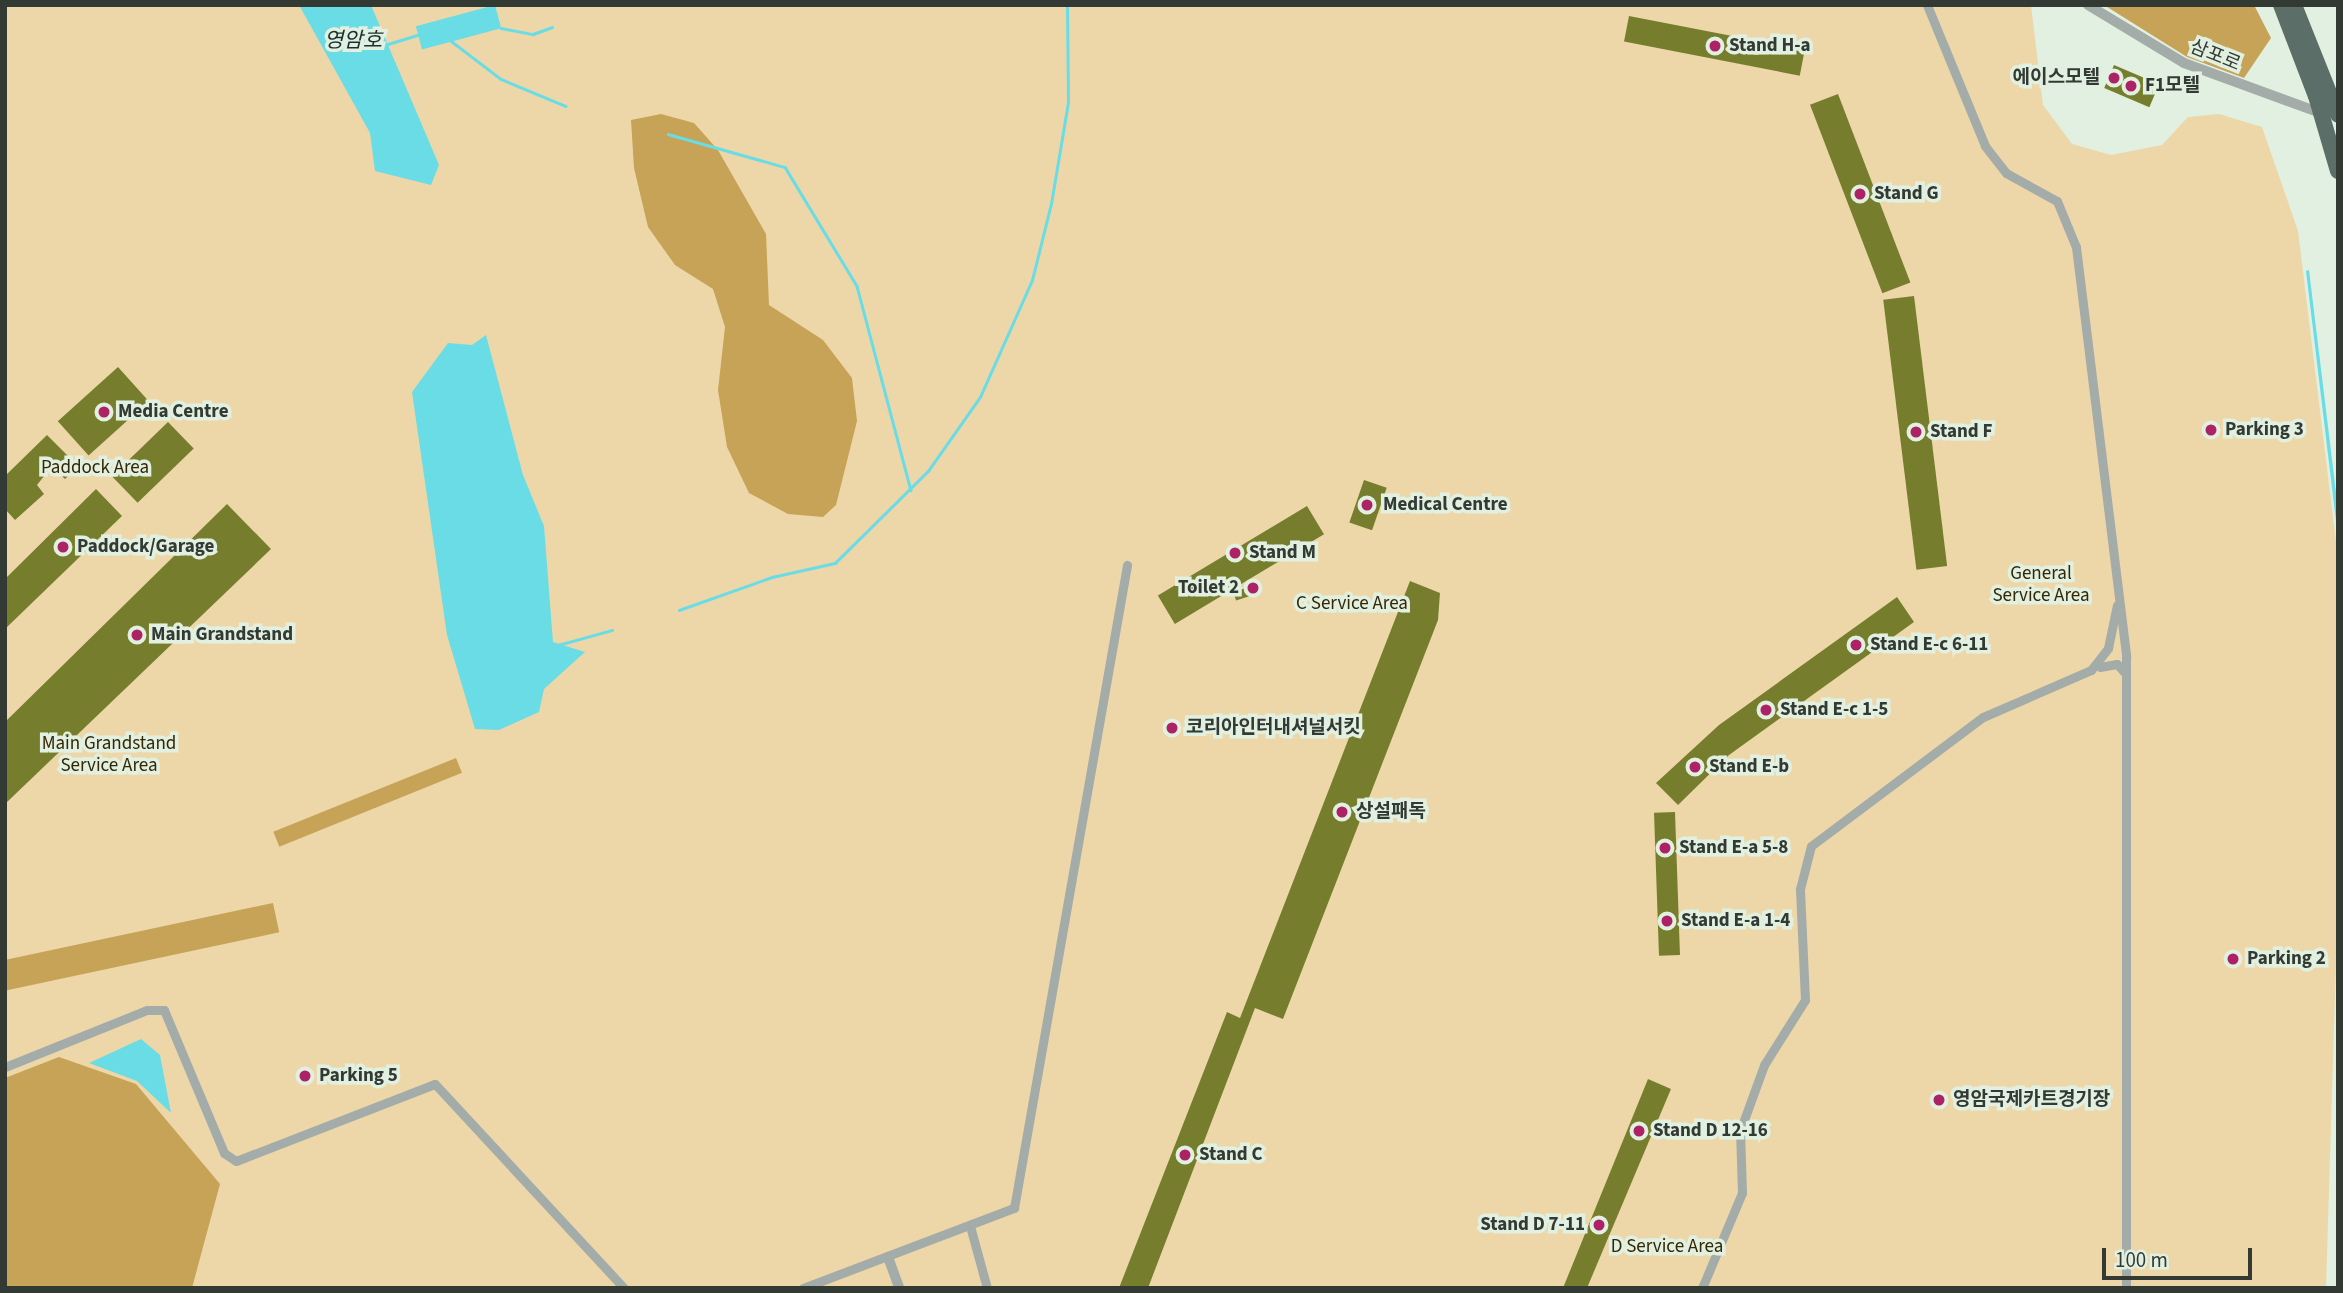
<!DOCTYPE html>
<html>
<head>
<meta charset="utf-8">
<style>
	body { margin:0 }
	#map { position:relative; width:2343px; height:1293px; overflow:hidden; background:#e1f0e0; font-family:"Source Sans 3","Noto Sans KR",sans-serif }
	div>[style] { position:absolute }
	.green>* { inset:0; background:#edd7a9 }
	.forest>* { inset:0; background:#c6a356; transform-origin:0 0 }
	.water>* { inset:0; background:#6adce5; transform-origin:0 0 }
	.stream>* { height:2.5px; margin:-1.25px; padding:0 1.25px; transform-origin:1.25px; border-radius:1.25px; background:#6adce5 }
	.building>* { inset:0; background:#767e2d; transform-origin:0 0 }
	.minor>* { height:9px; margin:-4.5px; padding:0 4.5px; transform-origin:4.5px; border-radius:4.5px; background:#a3aca9 }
	.tertiary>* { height:10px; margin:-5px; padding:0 5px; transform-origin:5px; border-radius:5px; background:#a3aca9 }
	.trunk>* { height:16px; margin:-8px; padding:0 8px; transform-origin:8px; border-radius:8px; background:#5c6e68 }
	.trunk-bridge>* { height:16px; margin:-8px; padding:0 8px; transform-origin:8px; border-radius:8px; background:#5c6e68 }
	.dots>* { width:19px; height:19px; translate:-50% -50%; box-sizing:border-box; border:4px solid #e1f0e0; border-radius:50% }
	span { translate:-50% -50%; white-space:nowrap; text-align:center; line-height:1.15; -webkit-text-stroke:7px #e1f0e0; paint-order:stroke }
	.poi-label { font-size:19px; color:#333933; font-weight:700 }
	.left { translate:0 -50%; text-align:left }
	.right { translate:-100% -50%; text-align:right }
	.street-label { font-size:19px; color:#333933 }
	.park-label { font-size:19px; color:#362704 }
	.water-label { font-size:21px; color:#1a2f30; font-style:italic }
	.frame { position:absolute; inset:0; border:7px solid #333933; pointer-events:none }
	.scale { position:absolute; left:2102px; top:1248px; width:150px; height:32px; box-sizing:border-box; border:4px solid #333933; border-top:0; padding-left:9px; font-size:21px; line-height:24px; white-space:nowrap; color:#333933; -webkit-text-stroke:5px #e1f0e0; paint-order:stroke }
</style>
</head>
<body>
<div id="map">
	<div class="green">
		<i style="clip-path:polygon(5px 5px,2031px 5px,2043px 105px,2072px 144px,2111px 155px,2162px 145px,2188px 117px,2219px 114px,2262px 127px,2298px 231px,2338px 558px,2338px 898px,2326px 1288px,5px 1288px)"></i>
	</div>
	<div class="forest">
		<i style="clip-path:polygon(2104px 5px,2254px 5px,2271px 38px,2244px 78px,2187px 57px)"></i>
		<i style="clip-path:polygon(661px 114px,694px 123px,718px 150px,766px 234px,769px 305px,823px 340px,852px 378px,857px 421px,836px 505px,823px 517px,788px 514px,749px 493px,727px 447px,718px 390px,725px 327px,713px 289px,675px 265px,648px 227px,634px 168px,631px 120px)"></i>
		<i style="left:456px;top:758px;width:16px;height:197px;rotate:68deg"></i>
		<i style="left:273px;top:903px;width:30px;height:289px;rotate:78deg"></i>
		<i style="clip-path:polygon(59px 1057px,136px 1084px,220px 1184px,192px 1288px,5px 1287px,5px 1078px)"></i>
	</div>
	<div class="water">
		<i style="clip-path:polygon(299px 5px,371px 5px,439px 165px,431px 185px,375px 171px,370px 133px)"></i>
		<i style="left:495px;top:5px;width:24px;height:82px;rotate:75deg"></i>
		<i style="clip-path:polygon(2309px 270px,2338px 509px,2338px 538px,2306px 271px)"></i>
		<i style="clip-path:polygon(486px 335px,523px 475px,544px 526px,553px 642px,585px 652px,544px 689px,539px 712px,499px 730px,475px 729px,447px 635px,412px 392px,448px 343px,472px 345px)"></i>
		<i style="clip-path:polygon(141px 1039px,160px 1055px,171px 1113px,137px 1081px,89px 1063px)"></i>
	</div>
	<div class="stream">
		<i style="left:501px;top:28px;width:33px;rotate:11deg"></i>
		<i style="left:533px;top:34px;width:20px;rotate:-20deg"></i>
		<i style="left:450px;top:40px;width:64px;rotate:37.4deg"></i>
		<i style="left:501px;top:79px;width:70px;rotate:22.6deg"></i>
		<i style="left:388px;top:44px;width:31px;rotate:-17deg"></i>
		<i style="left:668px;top:134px;width:122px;rotate:15.8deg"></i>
		<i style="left:785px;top:167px;width:139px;rotate:58.8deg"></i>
		<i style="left:857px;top:286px;width:211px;rotate:75.2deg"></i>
		<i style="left:679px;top:610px;width:99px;rotate:-19.5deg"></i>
		<i style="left:772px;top:577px;width:65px;rotate:-12.5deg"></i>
		<i style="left:835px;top:563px;width:131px;rotate:-44.7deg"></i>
		<i style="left:928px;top:471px;width:90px;rotate:-54.9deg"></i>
		<i style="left:980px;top:397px;width:128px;rotate:-66deg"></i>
		<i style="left:1032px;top:280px;width:78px;rotate:-76deg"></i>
		<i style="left:1051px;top:204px;width:103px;rotate:-80.5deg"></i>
		<i style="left:1068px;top:102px;width:97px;rotate:-90.6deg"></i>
		<i style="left:558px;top:645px;width:56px;rotate:-15.5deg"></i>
	</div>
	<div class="building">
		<i style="left:1629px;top:16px;width:179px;height:26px;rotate:11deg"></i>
		<i style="left:2114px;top:65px;width:49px;height:25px;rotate:23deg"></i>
		<i style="left:1838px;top:94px;width:202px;height:30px;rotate:69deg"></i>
		<i style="left:1914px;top:296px;width:272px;height:31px;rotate:83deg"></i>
		<i style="left:118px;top:367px;width:46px;height:81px;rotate:48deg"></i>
		<i style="left:168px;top:422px;width:37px;height:78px;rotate:46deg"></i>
		<i style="clip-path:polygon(47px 435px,78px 466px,65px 479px,52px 466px,37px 485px,44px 494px,15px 520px,5px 509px,5px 476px)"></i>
		<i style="left:1364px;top:480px;width:24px;height:45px;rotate:19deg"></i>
		<i style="clip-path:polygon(96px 489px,122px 516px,5px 629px,5px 579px)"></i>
		<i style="clip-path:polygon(227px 504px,271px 549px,5px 804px,5px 722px)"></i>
		<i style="left:1307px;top:506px;width:33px;height:174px;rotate:59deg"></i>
		<i style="clip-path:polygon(1410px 581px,1440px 593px,1438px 620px,1283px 1019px,1255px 1008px,1148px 1288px,1119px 1288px,1227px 1012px,1240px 1018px)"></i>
		<i style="left:1258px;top:584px;width:9px;height:26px;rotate:72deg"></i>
		<i style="clip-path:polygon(1897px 597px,1914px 622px,1729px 755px,1678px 805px,1656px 783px,1719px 725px)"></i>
		<i style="left:1675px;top:812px;width:143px;height:21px;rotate:88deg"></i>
		<i style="clip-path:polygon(1648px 1079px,1671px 1089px,1587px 1288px,1563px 1288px)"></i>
	</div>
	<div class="minor">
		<i style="left:1927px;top:5px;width:152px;rotate:67.6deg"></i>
		<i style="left:1985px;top:146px;width:34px;rotate:52deg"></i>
		<i style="left:2006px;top:173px;width:58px;rotate:28.8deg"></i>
		<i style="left:2057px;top:201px;width:50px;rotate:67.6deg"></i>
		<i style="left:2076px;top:247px;width:413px;rotate:83deg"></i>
		<i style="left:2126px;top:657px;width:631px;rotate:90deg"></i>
		<i style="left:2100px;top:667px;width:17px;rotate:-10deg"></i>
		<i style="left:2117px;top:664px;width:12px;rotate:48deg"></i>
		<i style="left:5px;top:1067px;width:153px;rotate:-21.9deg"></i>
		<i style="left:147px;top:1010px;width:17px"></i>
		<i style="left:164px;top:1010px;width:155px;rotate:67.2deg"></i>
		<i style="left:224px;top:1153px;width:14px;rotate:34deg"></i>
		<i style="left:236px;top:1161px;width:213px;rotate:-21.2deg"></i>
		<i style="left:435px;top:1084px;width:278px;rotate:47.2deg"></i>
		<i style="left:970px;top:1226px;width:64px;rotate:74.7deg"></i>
		<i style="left:803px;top:1288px;width:226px;rotate:-20.8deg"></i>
		<i style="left:1014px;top:1208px;width:653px;rotate:-80.03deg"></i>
		<i style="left:1702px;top:1288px;width:103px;rotate:-67.2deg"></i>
		<i style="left:1742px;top:1193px;width:62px;rotate:-91.8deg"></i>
		<i style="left:1740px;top:1131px;width:70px;rotate:-70deg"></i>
		<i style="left:1764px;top:1065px;width:77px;rotate:-57.8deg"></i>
		<i style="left:1805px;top:1000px;width:111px;rotate:-92.6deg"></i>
		<i style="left:1800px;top:889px;width:44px;rotate:-75.7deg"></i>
		<i style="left:1811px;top:846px;width:215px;rotate:-36.9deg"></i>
		<i style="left:1983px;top:717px;width:118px;rotate:-23.5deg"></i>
		<i style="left:2091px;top:670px;width:28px;rotate:-52deg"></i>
		<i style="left:2108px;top:648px;width:44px;rotate:-78.2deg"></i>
	</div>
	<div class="tertiary">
		<i style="left:2088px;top:5px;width:112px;rotate:31.1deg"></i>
		<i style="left:2184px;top:63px;width:151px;rotate:20.1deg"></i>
		<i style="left:888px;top:1257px;width:33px;rotate:70deg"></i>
	</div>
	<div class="trunk">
		<i style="left:2281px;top:5px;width:97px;rotate:69deg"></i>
		<i style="left:2294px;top:5px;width:118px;rotate:68.2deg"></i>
	</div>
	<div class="trunk-bridge">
		<i style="left:2316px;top:96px;width:78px;rotate:73.7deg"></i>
	</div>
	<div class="dots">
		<i style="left:1715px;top:46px;background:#ac2264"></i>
		<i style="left:2114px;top:78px;background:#ac2264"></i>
		<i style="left:2131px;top:86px;background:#ac2264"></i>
		<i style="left:1860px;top:194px;background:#ac2264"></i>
		<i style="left:104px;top:412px;background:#ac2264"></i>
		<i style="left:2211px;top:430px;background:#ac2264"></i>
		<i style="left:1916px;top:432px;background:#ac2264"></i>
		<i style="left:1367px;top:505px;background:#ac2264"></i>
		<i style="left:63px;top:547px;background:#ac2264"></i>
		<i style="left:1235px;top:553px;background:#ac2264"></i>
		<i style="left:1253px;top:588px;background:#ac2264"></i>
		<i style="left:137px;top:635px;background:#ac2264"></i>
		<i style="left:1856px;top:645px;background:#ac2264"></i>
		<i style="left:1766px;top:710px;background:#ac2264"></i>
		<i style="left:1172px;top:728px;background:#ac2264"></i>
		<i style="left:1695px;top:767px;background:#ac2264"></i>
		<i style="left:1342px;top:812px;background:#ac2264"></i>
		<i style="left:1665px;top:848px;background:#ac2264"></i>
		<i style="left:1667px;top:921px;background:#ac2264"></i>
		<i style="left:2233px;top:959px;background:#ac2264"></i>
		<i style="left:305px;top:1076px;background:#ac2264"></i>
		<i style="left:1939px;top:1100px;background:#ac2264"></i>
		<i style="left:1639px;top:1131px;background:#ac2264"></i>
		<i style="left:1185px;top:1155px;background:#ac2264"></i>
		<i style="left:1599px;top:1225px;background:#ac2264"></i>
	</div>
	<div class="poi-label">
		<span class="left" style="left:1729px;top:46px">Stand H-a</span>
		<span class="right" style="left:2100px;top:78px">에이스모텔</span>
		<span class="left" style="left:2145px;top:86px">F1모텔</span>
		<span class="left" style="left:1874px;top:194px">Stand G</span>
		<span class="left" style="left:118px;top:412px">Media Centre</span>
		<span class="left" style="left:2225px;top:430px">Parking 3</span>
		<span class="left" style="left:1930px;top:432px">Stand F</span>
		<span class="left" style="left:1383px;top:505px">Medical Centre</span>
		<span class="left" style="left:77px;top:547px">Paddock/Garage</span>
		<span class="left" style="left:1249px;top:553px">Stand M</span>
		<span class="right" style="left:1239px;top:588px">Toilet 2</span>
		<span class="left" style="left:151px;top:635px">Main Grandstand</span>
		<span class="left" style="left:1870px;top:645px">Stand E-c 6-11</span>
		<span class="left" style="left:1780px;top:710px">Stand E-c 1-5</span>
		<span class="left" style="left:1186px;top:728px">코리아인터내셔널서킷</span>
		<span class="left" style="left:1709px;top:767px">Stand E-b</span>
		<span class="left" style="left:1356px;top:812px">상설패독</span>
		<span class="left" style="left:1679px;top:848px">Stand E-a 5-8</span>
		<span class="left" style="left:1681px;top:921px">Stand E-a 1-4</span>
		<span class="left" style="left:2247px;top:959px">Parking 2</span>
		<span class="left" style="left:319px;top:1076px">Parking 5</span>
		<span class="left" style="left:1953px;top:1100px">영암국제카트경기장</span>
		<span class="left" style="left:1653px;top:1131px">Stand D 12-16</span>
		<span class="left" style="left:1199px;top:1155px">Stand C</span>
		<span class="right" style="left:1585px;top:1225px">Stand D 7-11</span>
	</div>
	<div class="street-label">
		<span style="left:2215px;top:56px;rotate:22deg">삼포로</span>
	</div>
	<div class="park-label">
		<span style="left:95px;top:468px">Paddock Area</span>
		<span style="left:2041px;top:585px">General<br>Service Area</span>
		<span style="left:1352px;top:604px">C Service Area</span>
		<span style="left:109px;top:755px">Main Grandstand<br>Service Area</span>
		<span style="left:1667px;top:1247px">D Service Area</span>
	</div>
	<div class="water-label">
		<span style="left:353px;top:40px">영암호</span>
	</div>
	<div class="frame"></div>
	<div class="scale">100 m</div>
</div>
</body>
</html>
